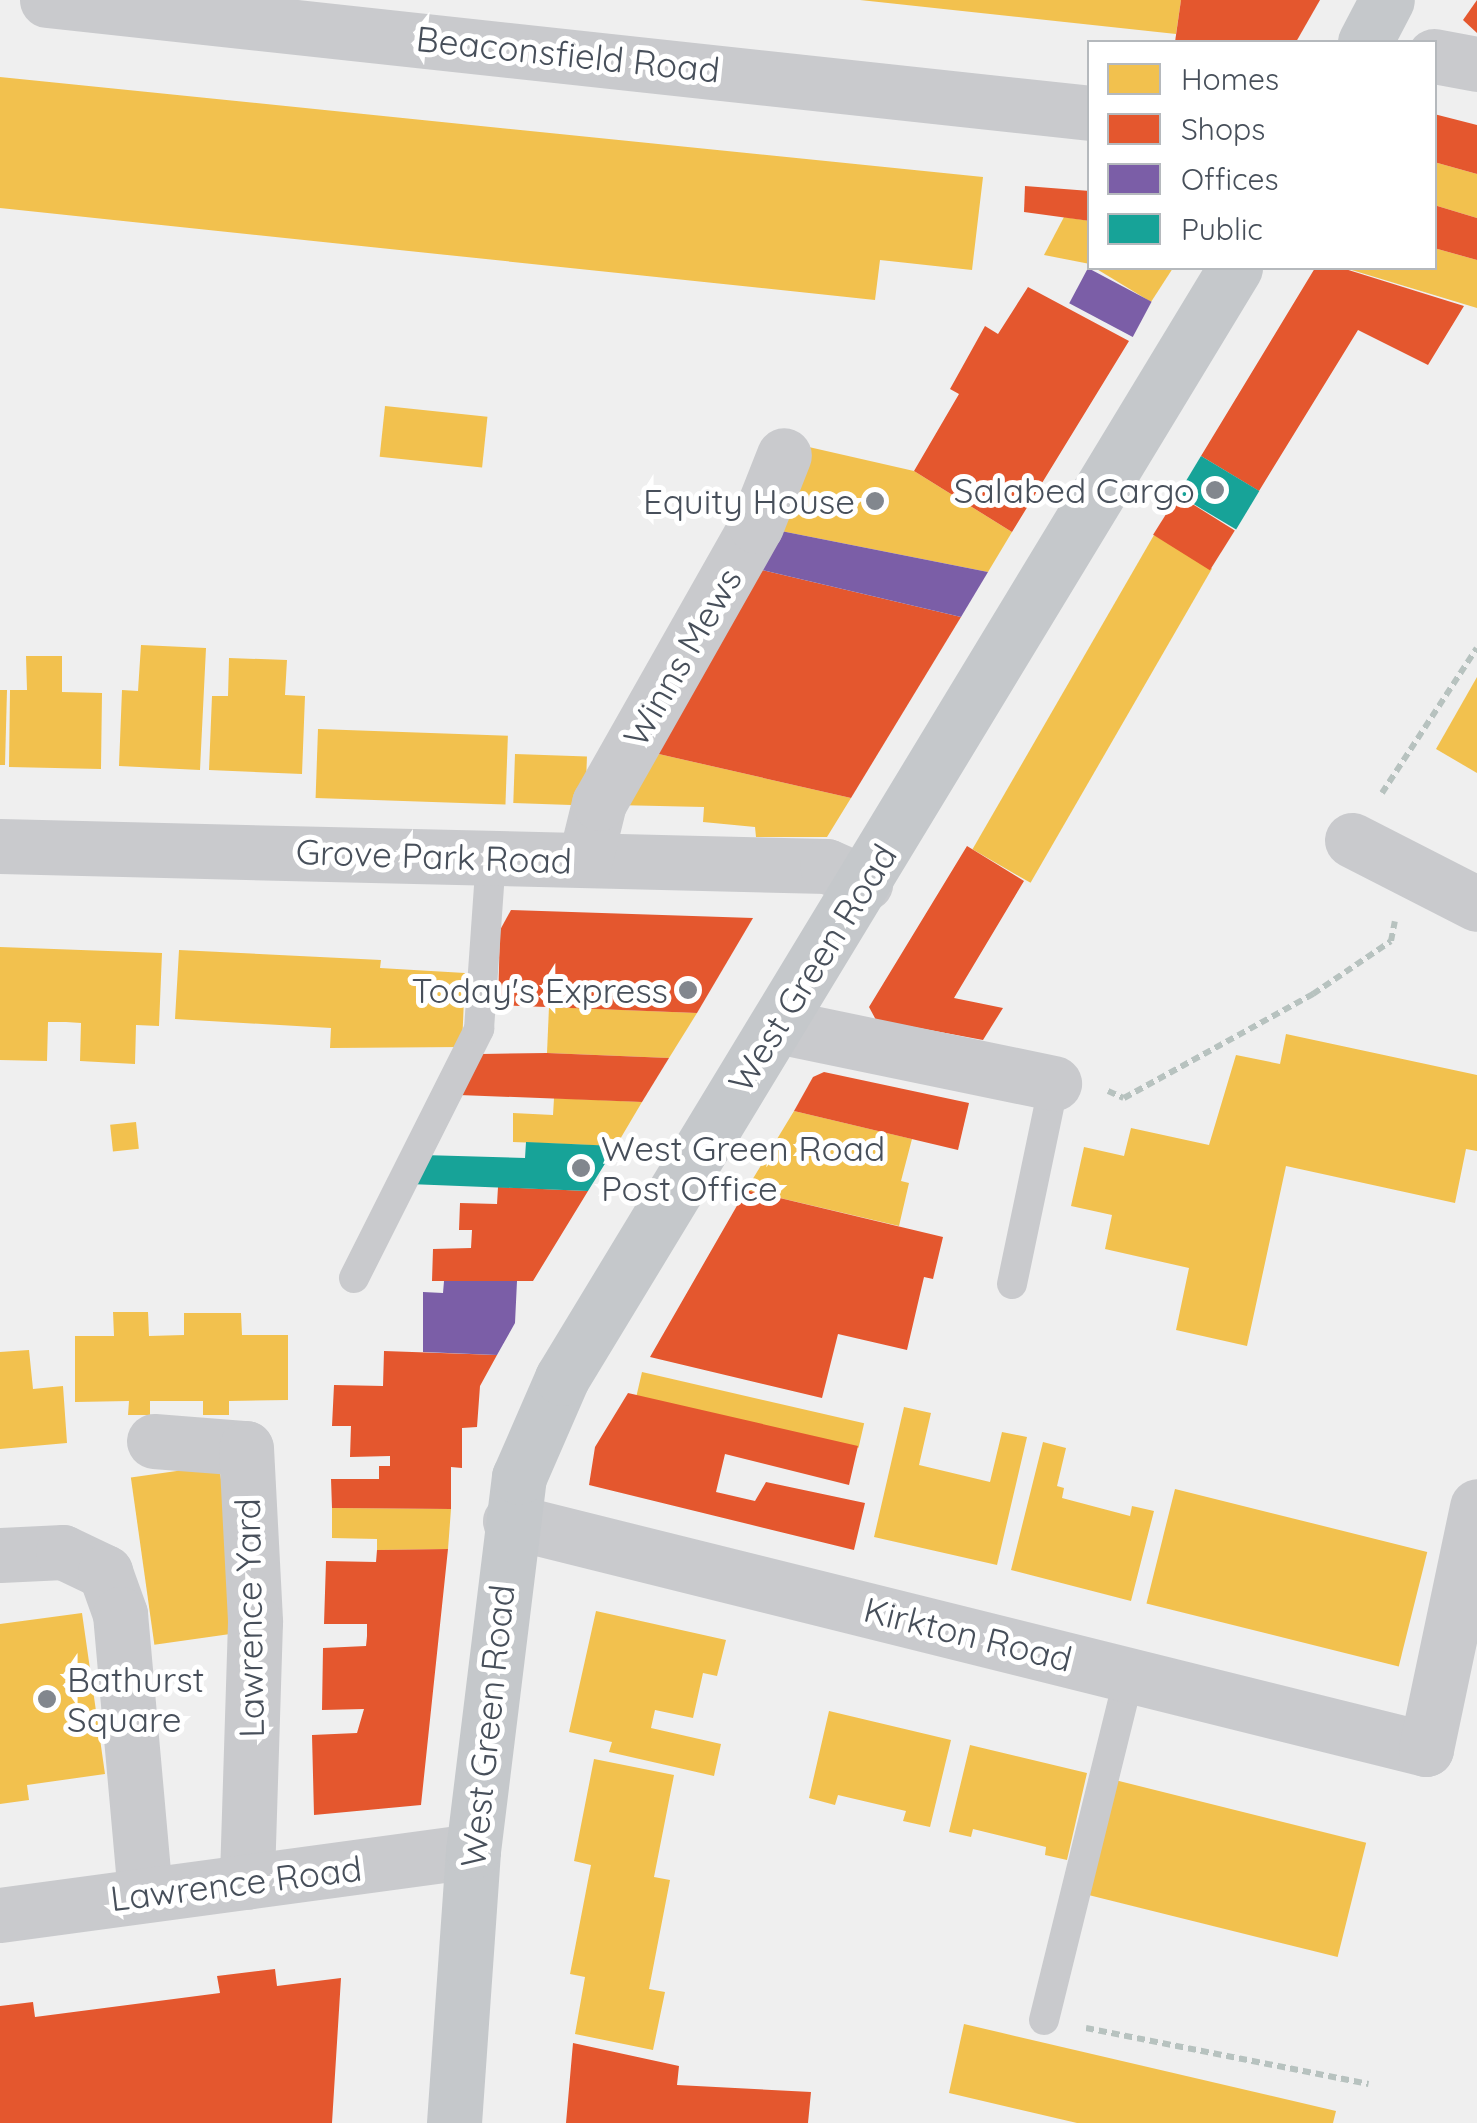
<!DOCTYPE html>
<html>
<head>
<meta charset="utf-8">
<style>
	body { margin:0 }
	#map { position:relative; width:1477px; height:2123px; overflow:hidden; background:#efefef; font-family:Quicksand,sans-serif }
	div>[style] { position:absolute }
	.homes>* { inset:0; background:#f2c14e; transform-origin:0 0 }
	.shops>* { inset:0; background:#e4572e; transform-origin:0 0 }
	.offices>* { inset:0; background:#7b5ea7; transform-origin:0 0 }
	.public>* { inset:0; background:#17a398; transform-origin:0 0 }
	.path>* { height:6px; margin-top:-3px; transform-origin:0; background:repeating-linear-gradient(90deg,#b7c2bf 0 8px,transparent 0 13px) }
	.service>* { height:30px; margin:-15px; padding:0 15px; transform-origin:15px; border-radius:15px; background:#c9cacd }
	.minor>* { height:55px; margin:-27.5px; padding:0 27.5px; transform-origin:27.5px; border-radius:27.5px; background:#c9cacd }
	.tertiary>* { height:55px; margin:-27.5px; padding:0 27.5px; transform-origin:27.5px; border-radius:27.5px; background:#c9cacd }
	.primary>* { height:55px; margin:-27.5px; padding:0 27.5px; transform-origin:27.5px; border-radius:27.5px; background:#c5c8cb }
	.dots>* { width:28px; height:28px; translate:-50% -50%; box-sizing:border-box; border:5px solid #fff; border-radius:50% }
	span { translate:-50% -50%; white-space:nowrap; text-align:center; line-height:1.15; -webkit-text-stroke:10px #fff; paint-order:stroke }
	.street-label { font-size:35px; color:#474f5a }
	.poi-label { font-size:35px; color:#474f5a }
	.right { translate:-100% -50%; text-align:right }
	.left { translate:0 -50%; text-align:left }
	.legend { position:absolute; left:1087px; top:40px; width:350px; height:230px; box-sizing:border-box; background:#fff; border:2px solid #b5b9bd; margin:0; padding:12px 18px; list-style:none; font-size:30px; color:#474f5a }
	.legend li { display:flex; align-items:center; gap:20px; height:50px }
	.legend b { width:50px; border:2px solid #b5b9bd }
</style>
</head>
<body>
<div id="map">
	<div class="homes">
		<i style="clip-path:polygon(860px 0,1181px 0,1176px 34px)"></i>
		<i style="clip-path:polygon(0 77px,983px 177px,972px 270px,880px 260px,875px 300px,0 208px)"></i>
		<i style="clip-path:polygon(1434px 162px,1477px 174px,1477px 218px,1434px 205px)"></i>
		<i style="clip-path:polygon(1064px 217px,1090px 221px,1090px 264px,1044px 255px)"></i>
		<i style="clip-path:polygon(1434px 248px,1477px 260px,1477px 308px,1345px 268px,1434px 268px)"></i>
		<i style="clip-path:polygon(1095px 268px,1173px 268px,1151px 302px)"></i>
		<i style="left:385px;top:406px;width:103px;height:51px;rotate:6deg"></i>
		<i style="clip-path:polygon(800px 445px,914px 471px,1012px 532px,988px 572px,781px 531px)"></i>
		<i style="left:1154px;top:535px;width:67px;height:363px;rotate:30deg"></i>
		<i style="clip-path:polygon(141px 645px,206px 648px,200px 770px,119px 766px,122px 690px,138px 691px)"></i>
		<i style="clip-path:polygon(26px 656px,62px 656px,62px 692px,102px 693px,101px 769px,9px 767px,10px 690px,27px 690px)"></i>
		<i style="clip-path:polygon(229px 658px,287px 660px,285px 695px,305px 696px,302px 774px,209px 770px,212px 696px,228px 696px)"></i>
		<i style="clip-path:polygon(1477px 677px,1477px 773px,1436px 749px)"></i>
		<i style="clip-path:polygon(0 690px,7px 690px,5px 765px,0 765px)"></i>
		<i style="left:318px;top:729px;width:190px;height:69px;rotate:2deg"></i>
		<i style="clip-path:polygon(650px 752px,851px 798px,827px 837px,756px 837px,755px 827px,703px 822px,704px 807px,615px 805px)"></i>
		<i style="left:515px;top:754px;width:72px;height:49px;rotate:2deg"></i>
		<i style="clip-path:polygon(0 947px,162px 953px,159px 1026px,136px 1025px,135px 1064px,80px 1061px,81px 1023px,66px 1022px,48px 1022px,47px 1061px,0 1060px)"></i>
		<i style="clip-path:polygon(179px 950px,381px 960px,380px 968px,465px 973px,462px 1047px,330px 1048px,331px 1028px,175px 1019px)"></i>
		<i style="clip-path:polygon(549px 1007px,697px 1013px,669px 1058px,547px 1053px)"></i>
		<i style="clip-path:polygon(1286px 1034px,1477px 1075px,1477px 1151px,1466px 1149px,1455px 1203px,1286px 1166px,1247px 1346px,1176px 1330px,1189px 1268px,1105px 1249px,1112px 1215px,1071px 1206px,1084px 1147px,1124px 1156px,1131px 1128px,1209px 1145px,1236px 1055px,1280px 1064px)"></i>
		<i style="clip-path:polygon(554px 1098px,642px 1102px,616px 1146px,513px 1142px,513px 1113px,553px 1115px)"></i>
		<i style="clip-path:polygon(794px 1111px,912px 1139px,901px 1181px,909px 1183px,899px 1226px,746px 1190px)"></i>
		<i style="left:136px;top:1122px;width:27px;height:26px;rotate:84deg"></i>
		<i style="clip-path:polygon(113px 1312px,148px 1312px,149px 1336px,184px 1335px,184px 1313px,241px 1313px,242px 1335px,288px 1335px,288px 1400px,229px 1401px,229px 1415px,203px 1415px,203px 1401px,150px 1401px,150px 1415px,128px 1415px,129px 1401px,75px 1402px,75px 1336px,114px 1336px)"></i>
		<i style="clip-path:polygon(29px 1350px,33px 1389px,63px 1386px,67px 1443px,0 1449px,0 1352px)"></i>
		<i style="left:642px;top:1372px;width:228px;height:25px;rotate:13deg"></i>
		<i style="clip-path:polygon(904px 1407px,931px 1413px,919px 1465px,990px 1482px,1002px 1432px,1027px 1437px,997px 1565px,874px 1537px)"></i>
		<i style="clip-path:polygon(1043px 1442px,1066px 1448px,1057px 1486px,1064px 1488px,1062px 1498px,1130px 1516px,1132px 1506px,1154px 1511px,1131px 1601px,1011px 1570px)"></i>
		<i style="left:219px;top:1465px;width:169px;height:89px;rotate:82deg"></i>
		<i style="left:1175px;top:1489px;width:260px;height:118px;rotate:14deg"></i>
		<i style="clip-path:polygon(332px 1508px,451px 1509px,448px 1549px,377px 1550px,377px 1539px,332px 1538px)"></i>
		<i style="clip-path:polygon(596px 1611px,726px 1640px,717px 1676px,703px 1673px,693px 1718px,655px 1710px,651px 1728px,721px 1744px,714px 1776px,609px 1752px,612px 1742px,569px 1732px)"></i>
		<i style="clip-path:polygon(82px 1613px,105px 1774px,27px 1785px,29px 1800px,0 1804px,0 1624px)"></i>
		<i style="clip-path:polygon(829px 1711px,951px 1740px,930px 1827px,903px 1821px,906px 1811px,838px 1795px,835px 1805px,809px 1798px)"></i>
		<i style="clip-path:polygon(970px 1745px,1087px 1773px,1067px 1860px,1045px 1855px,1046px 1847px,973px 1829px,971px 1837px,949px 1832px)"></i>
		<i style="clip-path:polygon(594px 1759px,674px 1775px,654px 1877px,670px 1880px,649px 1989px,665px 1992px,653px 2050px,575px 2034px,585px 1977px,570px 1974px,591px 1865px,574px 1861px)"></i>
		<i style="left:1111px;top:1779px;width:263px;height:118px;rotate:14deg"></i>
		<i style="clip-path:polygon(964px 2024px,1336px 2111px,1333px 2123px,1077px 2123px,949px 2093px)"></i>
	</div>
	<div class="shops">
		<i style="clip-path:polygon(1181px 0,1320px 0,1296px 42px,1175px 42px)"></i>
		<i style="clip-path:polygon(1477px 0,1477px 33px,1463px 20px)"></i>
		<i style="clip-path:polygon(1434px 114px,1477px 125px,1477px 174px,1434px 162px)"></i>
		<i style="clip-path:polygon(1025px 186px,1090px 191px,1090px 221px,1024px 212px)"></i>
		<i style="clip-path:polygon(1434px 205px,1477px 218px,1477px 260px,1434px 248px)"></i>
		<i style="clip-path:polygon(1315px 268px,1342px 268px,1464px 306px,1428px 365px,1358px 330px,1259px 491px,1201px 456px)"></i>
		<i style="clip-path:polygon(1028px 287px,1129px 341px,1012px 532px,914px 471px,959px 394px,950px 389px,985px 326px,998px 334px)"></i>
		<i style="left:1178px;top:495px;width:67px;height:47px;rotate:32deg"></i>
		<i style="clip-path:polygon(758px 569px,961px 617px,851px 798px,650px 752px)"></i>
		<i style="clip-path:polygon(967px 846px,1024px 881px,954px 998px,1003px 1008px,983px 1040px,876px 1020px,869px 1007px)"></i>
		<i style="clip-path:polygon(511px 910px,753px 918px,697px 1013px,498px 1005px,500px 930px)"></i>
		<i style="clip-path:polygon(482px 1054px,547px 1053px,669px 1058px,642px 1102px,459px 1095px)"></i>
		<i style="clip-path:polygon(824px 1072px,969px 1103px,958px 1150px,794px 1111px,813px 1077px)"></i>
		<i style="clip-path:polygon(498px 1187px,588px 1191px,533px 1281px,432px 1281px,433px 1249px,471px 1248px,472px 1230px,459px 1230px,460px 1203px,497px 1204px)"></i>
		<i style="clip-path:polygon(746px 1190px,943px 1237px,933px 1279px,924px 1277px,907px 1350px,838px 1334px,822px 1398px,650px 1357px)"></i>
		<i style="clip-path:polygon(384px 1351px,497px 1355px,480px 1386px,477px 1427px,462px 1428px,462px 1468px,451px 1467px,451px 1509px,332px 1508px,331px 1479px,379px 1479px,379px 1466px,390px 1466px,390px 1456px,350px 1457px,351px 1426px,332px 1426px,334px 1385px,383px 1386px)"></i>
		<i style="clip-path:polygon(628px 1393px,858px 1446px,849px 1485px,725px 1454px,716px 1492px,755px 1501px,766px 1482px,865px 1503px,854px 1550px,589px 1485px,595px 1447px)"></i>
		<i style="clip-path:polygon(448px 1549px,421px 1805px,314px 1815px,312px 1735px,357px 1733px,364px 1709px,322px 1710px,323px 1648px,366px 1646px,367px 1636px,367px 1624px,324px 1624px,326px 1561px,376px 1562px,377px 1550px)"></i>
		<i style="clip-path:polygon(275px 1969px,277px 1986px,341px 1978px,332px 2123px,0 2123px,0 2006px,33px 2002px,35px 2017px,220px 1993px,217px 1976px)"></i>
		<i style="clip-path:polygon(573px 2043px,679px 2066px,677px 2085px,811px 2092px,808px 2123px,566px 2123px)"></i>
	</div>
	<div class="offices">
		<i style="left:1088px;top:268px;width:72px;height:40px;rotate:28deg"></i>
		<i style="clip-path:polygon(781px 531px,988px 572px,961px 617px,758px 569px)"></i>
		<i style="clip-path:polygon(444px 1281px,517px 1281px,515px 1323px,497px 1355px,423px 1352px,423px 1292px,443px 1293px)"></i>
	</div>
	<div class="public">
		<i style="left:1201px;top:456px;width:68px;height:45px;rotate:31deg"></i>
		<i style="clip-path:polygon(526px 1142px,616px 1146px,588px 1191px,409px 1184px,423px 1155px,525px 1158px)"></i>
	</div>
	<div class="path">
		<i style="left:1382px;top:793px;width:173px;rotate:-56.8deg"></i>
		<i style="left:1108px;top:1091px;width:17px;rotate:24deg"></i>
		<i style="left:1124px;top:1098px;width:216px;rotate:-28.8deg"></i>
		<i style="left:1313px;top:994px;width:94px;rotate:-34.2deg"></i>
		<i style="left:1391px;top:941px;width:20px;rotate:-79deg"></i>
		<i style="left:1086px;top:2028px;width:288px;rotate:11.2deg"></i>
	</div>
	<div class="service">
		<i style="left:354px;top:1278px;width:279px;rotate:-63.3deg"></i>
		<i style="left:479px;top:1029px;width:173px;rotate:-86deg"></i>
		<i style="left:1012px;top:1284px;width:205px;rotate:-78.2deg"></i>
		<i style="left:1044px;top:2020px;width:354px;rotate:-76.1deg"></i>
	</div>
	<div class="minor">
		<i style="left:47px;top:0;width:1049px;rotate:6.18deg"></i>
		<i style="left:1434px;top:56px;width:44px;rotate:10.5deg"></i>
		<i style="left:1352px;top:840px;width:140px;rotate:27.1deg"></i>
		<i style="left:0;top:846px;width:827px;rotate:1.39deg"></i>
		<i style="left:827px;top:866px;width:42px;rotate:24.1deg"></i>
		<i style="left:585px;top:860px;width:59px;rotate:-76.2deg"></i>
		<i style="left:599px;top:803px;width:318px;rotate:-60.5deg"></i>
		<i style="left:756px;top:526px;width:76px;rotate:-68.5deg"></i>
		<i style="left:778px;top:1026px;width:282px;rotate:11.7deg"></i>
		<i style="left:154px;top:1441px;width:92px;rotate:4.4deg"></i>
		<i style="left:246px;top:1448px;width:174px;rotate:87deg"></i>
		<i style="left:255px;top:1622px;width:260px;rotate:91.8deg"></i>
		<i style="left:510px;top:1521px;width:944px;rotate:13.98deg"></i>
		<i style="left:1426px;top:1749px;width:248px;rotate:-78.1deg"></i>
		<i style="left:0;top:1555px;width:63px;rotate:-2.7deg"></i>
		<i style="left:63px;top:1552px;width:47px;rotate:25.5deg"></i>
		<i style="left:105px;top:1572px;width:45px;rotate:70.3deg"></i>
		<i style="left:120px;top:1614px;width:281px;rotate:84.9deg"></i>
	</div>
	<div class="tertiary">
		<i style="left:0;top:1915px;width:477px;rotate:-7.7deg"></i>
	</div>
	<div class="primary">
		<i style="left:1365px;top:42px;width:47px;rotate:-62.4deg"></i>
		<i style="left:454px;top:2123px;width:273px;rotate:-86deg"></i>
		<i style="left:473px;top:1851px;width:377px;rotate:-83deg"></i>
		<i style="left:519px;top:1477px;width:108px;rotate:-66.5deg"></i>
		<i style="left:562px;top:1378px;width:1298px;rotate:-58.77deg"></i>
	</div>
	<div class="dots">
		<i style="left:1215px;top:490px;background:#82878e"></i>
		<i style="left:875px;top:501px;background:#82878e"></i>
		<i style="left:688px;top:990px;background:#82878e"></i>
		<i style="left:581px;top:1168px;background:#82878e"></i>
		<i style="left:47px;top:1699px;background:#82878e"></i>
	</div>
	<div class="street-label">
		<span style="left:568px;top:54px;rotate:6deg">Beaconsfield Road</span>
		<span style="left:682px;top:657px;rotate:-60deg">Winns Mews</span>
		<span style="left:434px;top:856px;rotate:2deg">Grove Park Road</span>
		<span style="left:812px;top:968px;rotate:-58deg">West Green Road</span>
		<span style="left:249px;top:1618px;rotate:-91deg">Lawrence Yard</span>
		<span style="left:968px;top:1634px;rotate:14deg">Kirkton Road</span>
		<span style="left:487px;top:1726px;rotate:-84deg">West Green Road</span>
		<span style="left:236px;top:1883px;rotate:-7deg">Lawrence Road</span>
	</div>
	<div class="poi-label">
		<span class="right" style="left:1195px;top:490px">Salabed Cargo</span>
		<span class="right" style="left:855px;top:501px">Equity House</span>
		<span class="right" style="left:668px;top:990px">Today's Express</span>
		<span class="left" style="left:601px;top:1168px">West Green Road<br>Post Office</span>
		<span class="left" style="left:67px;top:1699px">Bathurst<br>Square</span>
	</div>
	<ul class="legend">
	<li><b style="height:28px;background:#f2c14e"></b>Homes</li>
	<li><b style="height:28px;background:#e4572e"></b>Shops</li>
	<li><b style="height:28px;background:#7b5ea7"></b>Offices</li>
	<li><b style="height:28px;background:#17a398"></b>Public</li>
	</ul>
</div>
</body>
</html>
